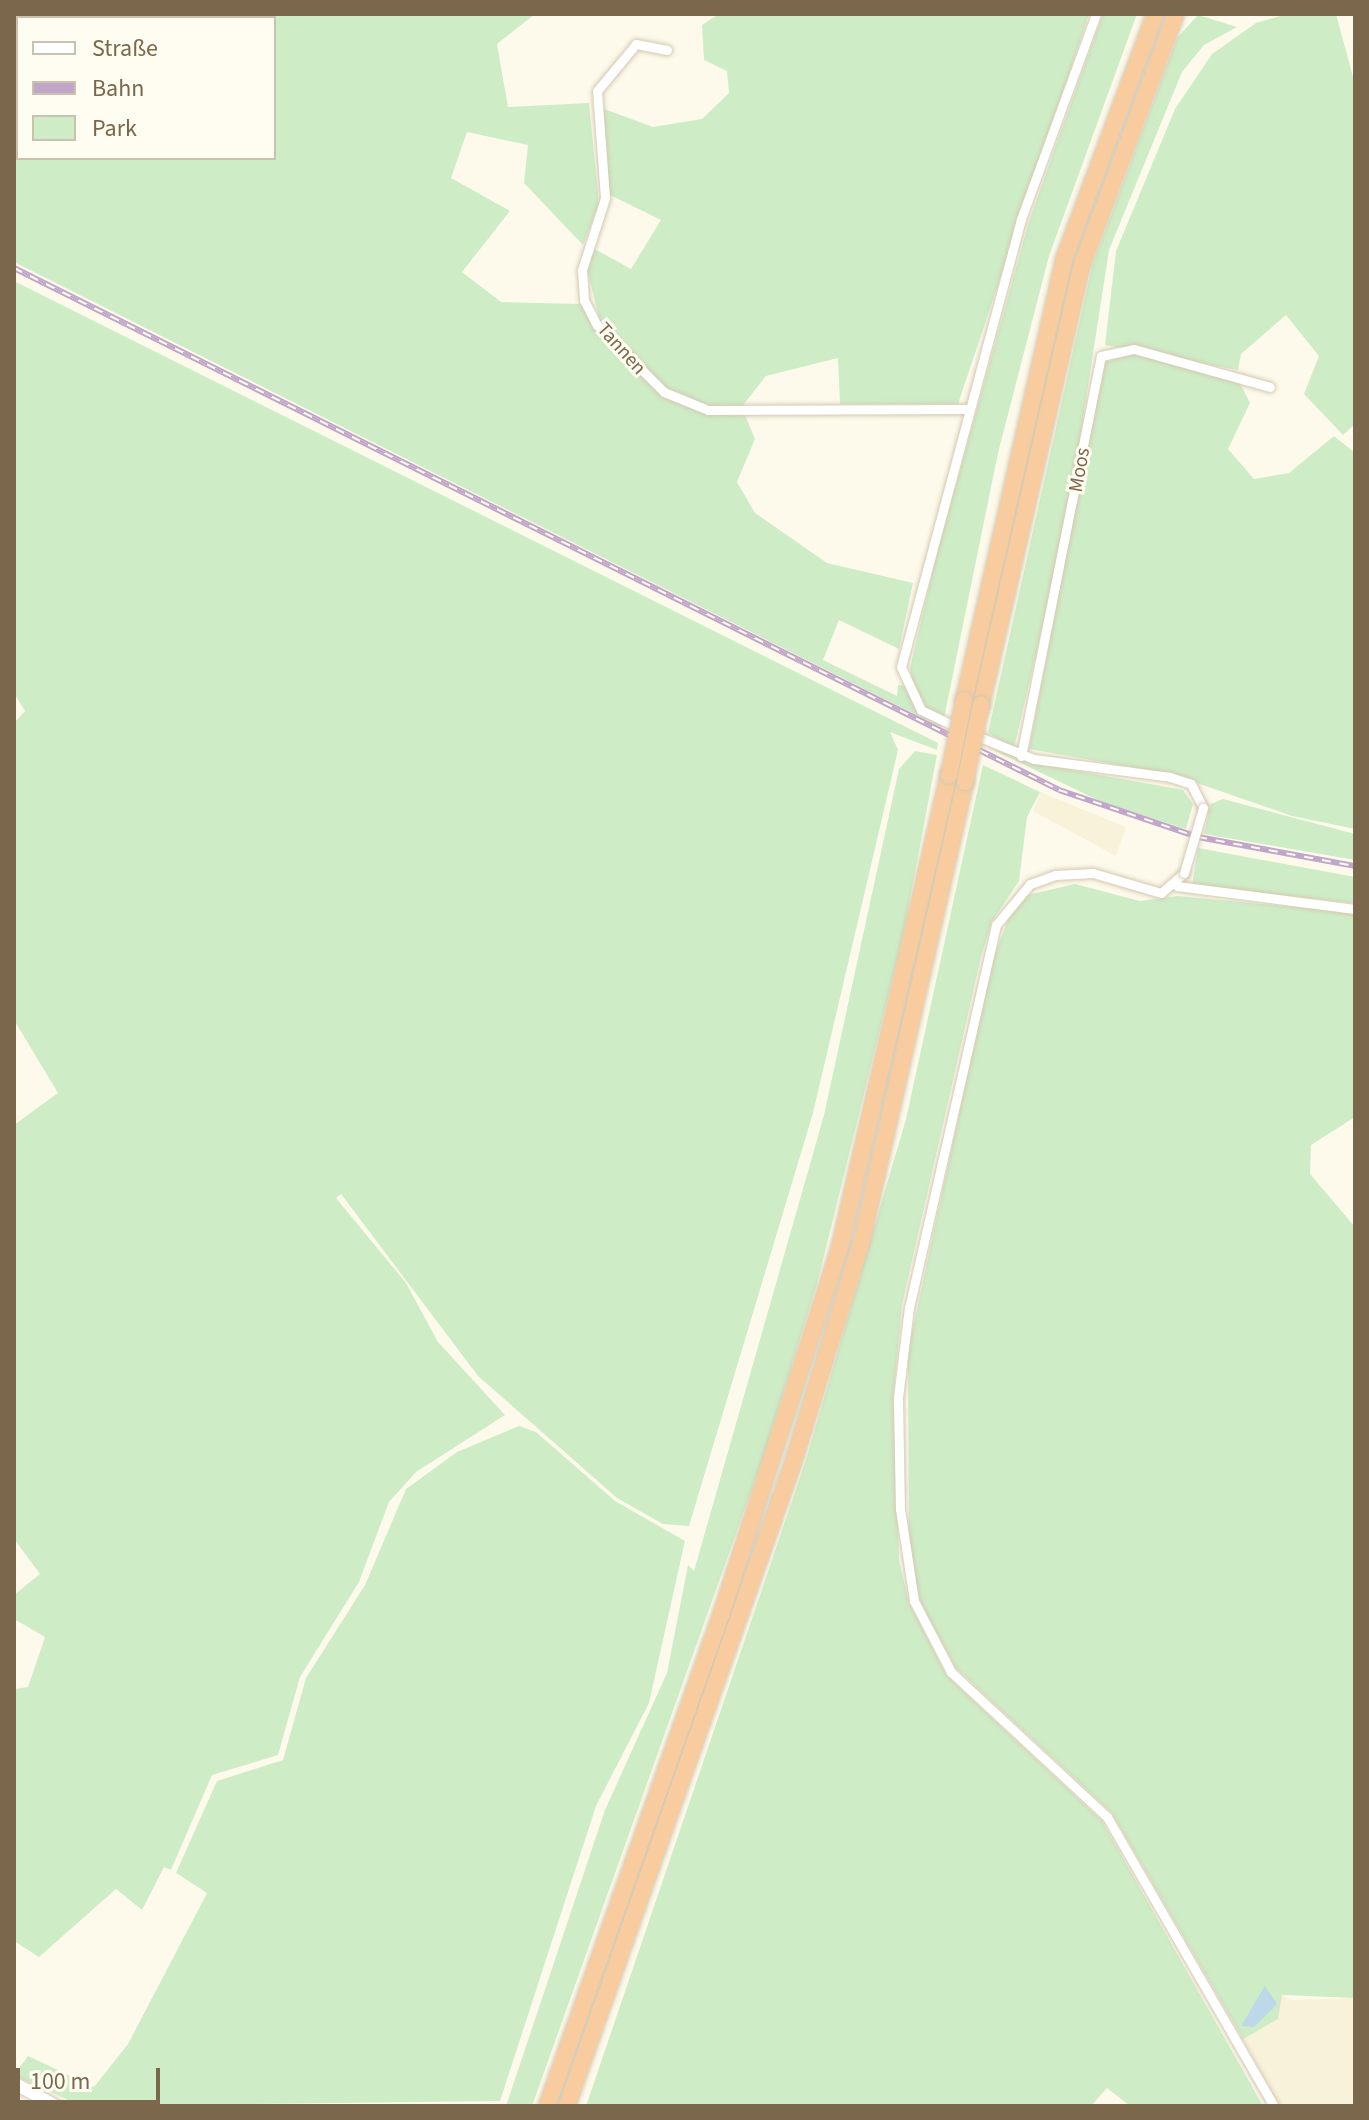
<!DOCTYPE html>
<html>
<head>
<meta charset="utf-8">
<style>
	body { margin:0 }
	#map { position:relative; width:1369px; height:2120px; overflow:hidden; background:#fdfaeb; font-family:"Source Sans 3",sans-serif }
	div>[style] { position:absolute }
	.residential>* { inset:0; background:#f8f2db }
	.green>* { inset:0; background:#ceedc7 }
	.water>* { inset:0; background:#bdd8e9 }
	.roads { filter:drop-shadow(0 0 2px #d4c8b1) drop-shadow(0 0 2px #d4c8b1) }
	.street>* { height:9px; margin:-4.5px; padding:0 4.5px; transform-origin:4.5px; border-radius:4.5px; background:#fff }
	.secondary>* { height:12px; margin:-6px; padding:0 6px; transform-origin:6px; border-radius:6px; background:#fff }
	.highway>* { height:16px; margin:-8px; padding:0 8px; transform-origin:8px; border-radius:8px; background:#f9cc9f }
	.rail>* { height:6px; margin-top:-3px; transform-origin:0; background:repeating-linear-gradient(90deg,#fffdf2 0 9px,#c1a6ca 0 18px); box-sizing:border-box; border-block:2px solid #c1a6ca }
	.bridges { filter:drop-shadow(0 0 2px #d4c8b1) drop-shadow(0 0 2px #d4c8b1) }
	.street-bridge>* { height:9px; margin:-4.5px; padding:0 4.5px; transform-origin:4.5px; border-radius:4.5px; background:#fff }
	.highway-bridge>* { height:16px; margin:-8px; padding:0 8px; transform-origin:8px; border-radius:8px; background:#f9cc9f }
	span { translate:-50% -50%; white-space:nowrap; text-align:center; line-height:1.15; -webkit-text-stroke:6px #fffdf2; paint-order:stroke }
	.street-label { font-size:20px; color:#7b674b }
	.frame { position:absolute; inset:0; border:16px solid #7b674b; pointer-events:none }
	.legend { position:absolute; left:16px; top:16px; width:260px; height:144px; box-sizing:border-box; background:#fffdf2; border:2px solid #cac1af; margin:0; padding:10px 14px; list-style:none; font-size:24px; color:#7b674b }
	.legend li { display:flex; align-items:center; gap:16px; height:40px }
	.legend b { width:40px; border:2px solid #cac1af }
	.scale { position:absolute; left:16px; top:2068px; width:144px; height:36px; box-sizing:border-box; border:4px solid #7b674b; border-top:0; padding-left:10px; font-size:24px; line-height:28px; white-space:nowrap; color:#7b674b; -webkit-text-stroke:6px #fffdf2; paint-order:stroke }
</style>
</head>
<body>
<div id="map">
	<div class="residential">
		<i style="clip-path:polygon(1040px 792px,1126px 827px,1116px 856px,1033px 811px)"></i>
		<i style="clip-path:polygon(1261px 1979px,1290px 2000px,1355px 1998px,1355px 2106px,1280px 2106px,1232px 2020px)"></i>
	</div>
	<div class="green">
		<i style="clip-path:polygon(evenodd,14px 14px,535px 14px,497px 44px,508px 107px,589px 103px,599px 204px,583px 245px,524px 183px,528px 145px,467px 132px,451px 178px,510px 211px,462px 272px,501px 302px,580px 304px,662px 396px,707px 414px,745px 415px,755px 439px,737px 482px,755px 513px,827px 563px,913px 583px,899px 649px,839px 620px,823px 660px,897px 696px,898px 685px,914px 687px,910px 668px,937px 554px,1029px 221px,1103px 14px,1137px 14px,1049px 256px,998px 453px,942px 728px,14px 262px,14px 14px,18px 18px,274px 18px,274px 158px,18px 158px,18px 18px)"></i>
		<i style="clip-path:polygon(719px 14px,1089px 14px,958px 404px,840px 404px,838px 358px,766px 376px,740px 409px,709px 407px,666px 390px,600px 322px,587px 269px,593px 248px,631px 269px,661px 220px,610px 195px,599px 107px,653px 127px,702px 119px,729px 93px,727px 71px,704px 60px,702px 25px)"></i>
		<i style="clip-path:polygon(1287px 14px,1336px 14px,1355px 84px,1355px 424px,1343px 435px,1304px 394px,1319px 356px,1286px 315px,1241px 354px,1238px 370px,1105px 345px,1116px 251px,1175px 109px,1212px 54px,1256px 23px)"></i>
		<i style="clip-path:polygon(1198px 15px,1237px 27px,1204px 45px,1182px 72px,1109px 250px,1068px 516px,1014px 748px,988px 733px,1092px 266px,1177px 38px)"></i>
		<i style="clip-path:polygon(14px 281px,938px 743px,937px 750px,890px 732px,898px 750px,813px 1113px,689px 1526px,663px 1524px,617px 1498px,478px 1376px,341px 1194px,336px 1198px,406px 1283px,438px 1342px,505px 1415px,416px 1472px,389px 1502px,359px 1582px,300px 1677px,278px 1755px,212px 1775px,171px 1870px,164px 1867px,142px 1910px,116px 1889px,39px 1957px,14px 1941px,14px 1689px,28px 1687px,45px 1637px,14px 1619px,14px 1595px,40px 1574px,14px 1539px,14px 1125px,58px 1093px,14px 1020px,14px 723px,25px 711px,14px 693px)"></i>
		<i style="clip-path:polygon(1134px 353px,1237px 377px,1250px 403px,1228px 449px,1254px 479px,1289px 473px,1334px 436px,1355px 453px,1355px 829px,1292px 816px,1171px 774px,1029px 749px,1103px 363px)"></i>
		<i style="clip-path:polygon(987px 747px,1034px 763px,1183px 790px,1193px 804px,1186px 829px,1106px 804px)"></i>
		<i style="clip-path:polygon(915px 751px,937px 755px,903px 936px,817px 1284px,763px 1458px,532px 2106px,506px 2106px,605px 1810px,667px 1673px,688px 1565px,694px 1571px,824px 1115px,899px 769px)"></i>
		<i style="clip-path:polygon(983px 765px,1040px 792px,1027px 817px,1019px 881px,991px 923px,981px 957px,902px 1305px,893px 1398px,899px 1560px,909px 1603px,947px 1676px,1102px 1821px,1263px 2106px,1130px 2106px,1107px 2088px,1091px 2106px,586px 2106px,805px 1463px,906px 1119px)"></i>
		<i style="clip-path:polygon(1223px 799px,1355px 834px,1355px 860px,1204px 834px,1211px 804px)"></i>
		<i style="clip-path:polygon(1198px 848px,1355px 877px,1355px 903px,1192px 886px)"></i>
		<i style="clip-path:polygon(1075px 884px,1140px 901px,1178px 896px,1355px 913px,1355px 1117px,1311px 1145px,1310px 1174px,1355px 1227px,1355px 1998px,1282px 1995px,1278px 2019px,1243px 2039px,1112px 1813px,956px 1668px,919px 1600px,909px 1558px,908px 1351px,992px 962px,1011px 912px,1027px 895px)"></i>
		<i style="clip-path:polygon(519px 1426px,536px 1432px,615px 1501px,685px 1541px,649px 1703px,596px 1806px,500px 2101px,81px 2106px,14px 2075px,28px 2056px,94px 2087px,128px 2044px,207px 1893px,176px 1873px,217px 1781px,283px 1760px,306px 1678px,365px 1585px,406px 1489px,457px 1452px)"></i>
	</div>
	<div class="water">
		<i style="clip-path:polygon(1265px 1986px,1277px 2004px,1254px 2027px,1241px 2026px)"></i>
	</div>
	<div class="roads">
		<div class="street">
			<i style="left:667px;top:50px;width:32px;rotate:-169deg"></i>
			<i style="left:636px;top:44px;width:61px;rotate:129.7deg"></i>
			<i style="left:597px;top:91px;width:107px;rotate:85.7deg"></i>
			<i style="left:605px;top:198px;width:76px;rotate:107.7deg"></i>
			<i style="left:582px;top:270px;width:30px;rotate:86deg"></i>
			<i style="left:584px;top:300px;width:28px;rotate:63deg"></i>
			<i style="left:597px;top:325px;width:95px;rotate:45deg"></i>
			<i style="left:664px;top:392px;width:48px;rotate:22.2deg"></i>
			<i style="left:708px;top:410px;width:260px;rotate:-0.2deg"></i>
			<i style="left:959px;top:728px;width:42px;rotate:-154.7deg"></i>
			<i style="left:921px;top:710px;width:47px;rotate:-114.9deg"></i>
			<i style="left:901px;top:667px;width:464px;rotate:-75deg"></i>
			<i style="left:1021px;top:219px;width:218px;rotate:-69.9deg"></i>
			<i style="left:972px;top:734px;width:67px;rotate:22deg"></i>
			<i style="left:1034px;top:759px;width:137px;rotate:7.5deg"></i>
			<i style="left:1170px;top:777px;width:22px;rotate:18deg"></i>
			<i style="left:1191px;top:784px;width:27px;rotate:63deg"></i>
			<i style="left:1021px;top:756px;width:408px;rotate:-78.7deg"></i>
			<i style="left:1101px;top:356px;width:34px;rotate:-12deg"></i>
			<i style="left:1134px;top:349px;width:141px;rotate:15.6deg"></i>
			<i style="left:1184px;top:873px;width:30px;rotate:139deg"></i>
			<i style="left:1161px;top:893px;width:71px;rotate:-163.6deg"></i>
			<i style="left:1093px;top:873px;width:38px;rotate:177deg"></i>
			<i style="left:1055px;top:875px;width:27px;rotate:160deg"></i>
			<i style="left:1030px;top:884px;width:53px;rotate:129.7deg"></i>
			<i style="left:996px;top:925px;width:392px;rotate:102.8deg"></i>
			<i style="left:909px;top:1307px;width:92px;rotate:96.9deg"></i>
			<i style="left:898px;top:1398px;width:111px;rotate:89deg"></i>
			<i style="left:900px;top:1509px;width:93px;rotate:81.3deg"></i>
			<i style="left:914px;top:1601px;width:80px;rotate:62.5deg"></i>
			<i style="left:951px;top:1672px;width:213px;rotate:42.9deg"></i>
			<i style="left:1107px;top:1817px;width:334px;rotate:60deg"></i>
			<i style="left:1177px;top:886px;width:179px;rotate:7.4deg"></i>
		</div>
		<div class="secondary">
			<i style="left:14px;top:2083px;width:48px;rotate:28.7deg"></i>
		</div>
		<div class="highway">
			<i style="left:964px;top:700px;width:452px;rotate:-77.2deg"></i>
			<i style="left:1064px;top:259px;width:261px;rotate:-69.6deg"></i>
			<i style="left:981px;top:705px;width:451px;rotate:-77.1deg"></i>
			<i style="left:1082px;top:265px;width:268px;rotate:-69.5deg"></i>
			<i style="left:547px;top:2106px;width:524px;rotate:-70.49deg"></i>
			<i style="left:722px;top:1612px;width:385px;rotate:-72.1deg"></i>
			<i style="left:840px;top:1246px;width:483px;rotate:-77deg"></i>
			<i style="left:567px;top:2106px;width:682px;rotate:-70.63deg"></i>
			<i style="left:793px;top:1463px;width:229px;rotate:-72.8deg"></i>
			<i style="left:861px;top:1244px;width:474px;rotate:-77.3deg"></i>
		</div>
	</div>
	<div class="rail">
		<i style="left:14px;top:268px;width:1168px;rotate:26.54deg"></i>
		<i style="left:1059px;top:790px;width:147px;rotate:18.7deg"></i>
		<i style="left:1198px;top:837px;width:160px;rotate:10.5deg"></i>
	</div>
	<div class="bridges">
		<div class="street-bridge">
			<i style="left:1184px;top:873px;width:68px;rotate:-73.7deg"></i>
		</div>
		<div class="highway-bridge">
			<i style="left:949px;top:775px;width:76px;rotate:-78.7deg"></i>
			<i style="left:965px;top:782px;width:79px;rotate:-78.3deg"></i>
		</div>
	</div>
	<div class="street-label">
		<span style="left:621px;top:349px;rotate:48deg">Tannen</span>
		<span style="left:1080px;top:470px;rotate:-80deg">Moos</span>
	</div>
	<div class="frame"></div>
	<ul class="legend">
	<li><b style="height:10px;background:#fff"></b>Straße</li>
	<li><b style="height:10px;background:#c1a6ca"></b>Bahn</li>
	<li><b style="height:22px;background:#ceedc7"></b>Park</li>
	</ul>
	<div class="scale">100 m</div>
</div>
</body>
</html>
